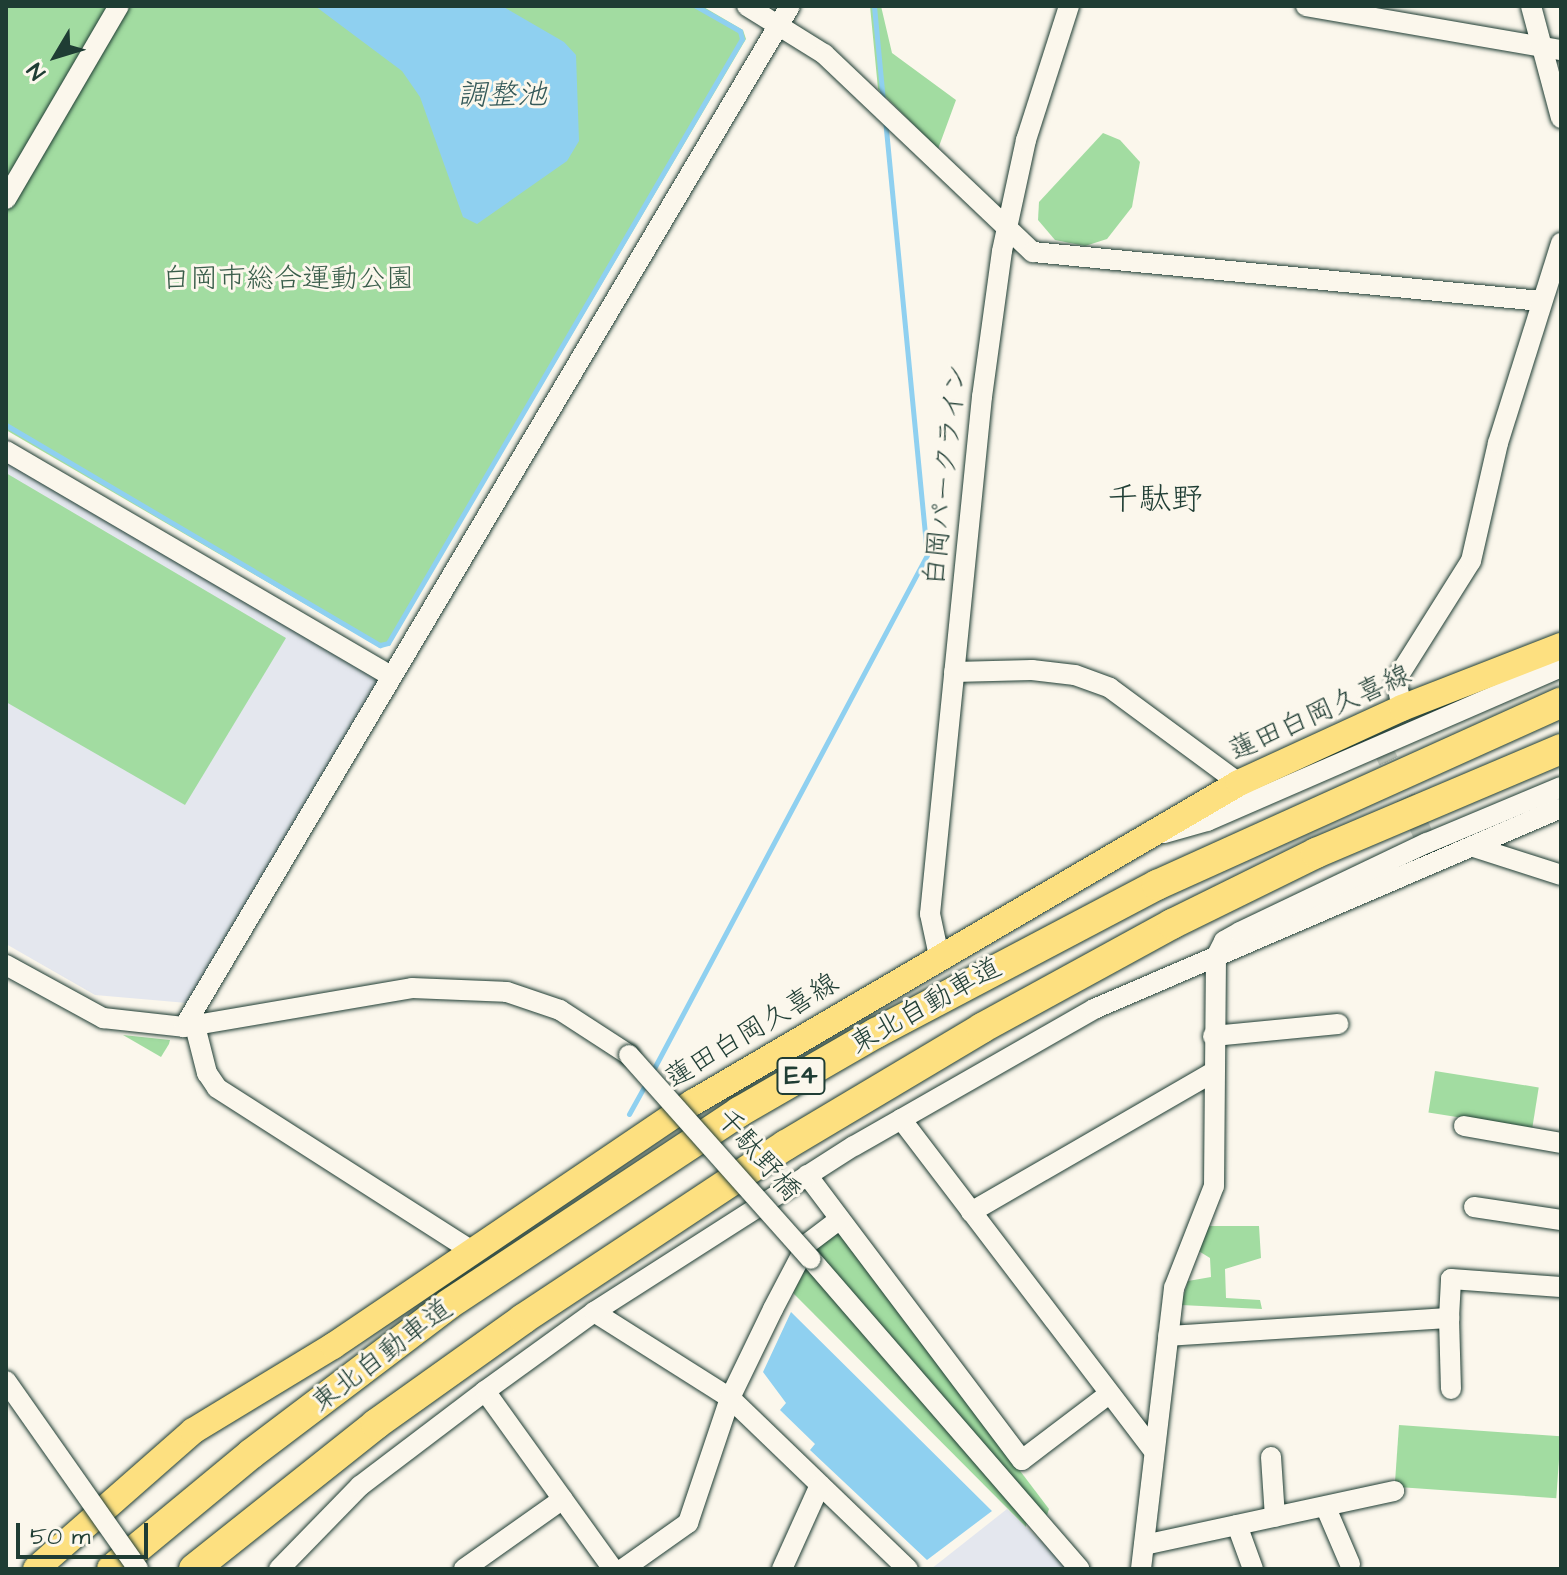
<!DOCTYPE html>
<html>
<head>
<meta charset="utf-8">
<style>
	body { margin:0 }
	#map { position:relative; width:1567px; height:1575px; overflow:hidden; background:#fbf7ec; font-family:"Architects Daughter","Klee One",sans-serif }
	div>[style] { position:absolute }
	.built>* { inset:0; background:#e4e7ee }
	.green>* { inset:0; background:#a2dca1; transform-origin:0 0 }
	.water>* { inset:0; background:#8fd0f0 }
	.stream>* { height:5px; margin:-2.5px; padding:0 2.5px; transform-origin:2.5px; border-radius:2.5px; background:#8fd0f0 }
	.minor-tunnel>* { height:20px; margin-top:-10px; transform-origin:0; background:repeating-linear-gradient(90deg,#cfd2c7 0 20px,transparent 0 30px) }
	.roads { filter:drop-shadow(0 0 2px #1f3d34) drop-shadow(0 0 2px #1f3d34) }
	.minor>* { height:20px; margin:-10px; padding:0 10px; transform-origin:10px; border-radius:10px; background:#fbf7ec }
	.major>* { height:26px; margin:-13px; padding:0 13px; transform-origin:13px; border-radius:13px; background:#fde080 }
	.highway>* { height:30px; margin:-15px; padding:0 15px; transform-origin:15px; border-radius:15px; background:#fde080 }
	.bridges { filter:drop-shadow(0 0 2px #1f3d34) drop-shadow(0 0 2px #1f3d34) }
	.minor-bridge>* { height:20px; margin:-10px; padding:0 10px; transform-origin:10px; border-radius:10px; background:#fbf7ec }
	span { translate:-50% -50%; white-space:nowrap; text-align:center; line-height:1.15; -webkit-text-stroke:6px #fbf7ec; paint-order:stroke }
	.shield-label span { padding:2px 6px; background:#fbf7ec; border:2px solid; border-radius:6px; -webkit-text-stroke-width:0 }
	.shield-label { font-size:26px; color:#1f3d34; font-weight:700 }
	.park-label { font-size:28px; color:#395d4a }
	.street-label { font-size:28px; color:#1f3d34 }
	.water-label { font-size:30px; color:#355a5a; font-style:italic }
	.quarter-label { font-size:32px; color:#1f3d34 }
	.frame { position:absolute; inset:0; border:8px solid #1f3d34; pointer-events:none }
	.north { position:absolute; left:16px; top:16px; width:80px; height:80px; -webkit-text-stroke:6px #fbf7ec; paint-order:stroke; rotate:232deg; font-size:22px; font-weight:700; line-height:32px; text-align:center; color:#1f3d34 }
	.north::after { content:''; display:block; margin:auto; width:28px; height:36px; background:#1f3d34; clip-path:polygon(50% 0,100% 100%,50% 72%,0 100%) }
	.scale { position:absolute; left:16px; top:1523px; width:132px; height:36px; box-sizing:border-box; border:4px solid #1f3d34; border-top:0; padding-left:10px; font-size:24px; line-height:28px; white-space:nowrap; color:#1f3d34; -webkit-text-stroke:6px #fbf7ec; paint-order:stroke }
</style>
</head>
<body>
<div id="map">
	<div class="built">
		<i style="clip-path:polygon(6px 455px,374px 671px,378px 682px,187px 1003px,95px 995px,6px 944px)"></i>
		<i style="clip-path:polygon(1007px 1509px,1070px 1569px,931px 1569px)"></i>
	</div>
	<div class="green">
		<i style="clip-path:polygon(6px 6px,702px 6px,743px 30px,746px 39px,389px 645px,379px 647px,6px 430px)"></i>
		<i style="clip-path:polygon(870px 6px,881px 6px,892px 53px,956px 100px,938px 149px,878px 89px)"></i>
		<i style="clip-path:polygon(1103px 133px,1120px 140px,1140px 162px,1132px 207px,1107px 239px,1085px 246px,1055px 240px,1038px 220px,1039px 202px)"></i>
		<i style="clip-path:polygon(6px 473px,286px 638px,185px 805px,6px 702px)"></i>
		<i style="clip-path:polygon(123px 1035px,170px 1040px,169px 1044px,161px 1057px)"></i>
		<i style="left:1435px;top:1071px;width:105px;height:42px;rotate:9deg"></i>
		<i style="clip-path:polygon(1204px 1226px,1259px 1226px,1261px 1258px,1225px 1269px,1226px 1298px,1260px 1300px,1262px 1309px,1181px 1305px,1188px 1281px,1211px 1277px,1210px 1258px,1197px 1250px)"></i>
		<i style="clip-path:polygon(834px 1234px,840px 1234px,1049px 1509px,1046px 1518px,814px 1250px)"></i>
		<i style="clip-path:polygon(807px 1266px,1027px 1519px,1026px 1527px,793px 1293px)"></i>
		<i style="left:1399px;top:1425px;width:162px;height:62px;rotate:4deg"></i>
	</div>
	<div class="water">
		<i style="clip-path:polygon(315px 6px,502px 6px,564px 42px,576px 55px,579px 141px,567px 161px,477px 224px,463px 217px,420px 97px,402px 71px)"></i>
		<i style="clip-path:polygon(791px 1312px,992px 1511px,927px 1560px,810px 1450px,815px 1444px,780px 1410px,786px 1403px,763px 1372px)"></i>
	</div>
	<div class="stream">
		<i style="left:874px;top:6px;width:95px;rotate:84.6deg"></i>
		<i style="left:6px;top:425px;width:434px;rotate:30.5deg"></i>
		<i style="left:380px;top:645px;width:8px;rotate:-14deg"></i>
		<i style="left:388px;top:643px;width:700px;rotate:-59.63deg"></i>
		<i style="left:742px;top:39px;width:8px;rotate:-104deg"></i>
		<i style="left:740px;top:31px;width:51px;rotate:-150.4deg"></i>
		<i style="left:651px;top:1074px;width:588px;rotate:-62deg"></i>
		<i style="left:927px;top:555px;width:438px;rotate:-95.5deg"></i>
		<i style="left:629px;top:1114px;width:35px;rotate:-61deg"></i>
	</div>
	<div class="minor-tunnel">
		<i style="left:1380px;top:743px;width:110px;rotate:64.8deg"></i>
	</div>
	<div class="roads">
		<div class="minor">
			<i style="left:747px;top:6px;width:91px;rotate:31.9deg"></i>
			<i style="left:824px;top:54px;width:288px;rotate:43.5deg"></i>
			<i style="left:1033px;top:252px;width:510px;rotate:5.51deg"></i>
			<i style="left:1306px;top:6px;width:259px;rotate:9.8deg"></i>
			<i style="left:1531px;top:6px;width:116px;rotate:75deg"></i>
			<i style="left:6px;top:199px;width:224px;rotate:-59.7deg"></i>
			<i style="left:6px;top:451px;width:445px;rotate:30.3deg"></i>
			<i style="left:954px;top:672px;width:78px;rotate:-1.5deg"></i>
			<i style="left:1032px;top:670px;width:43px;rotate:6.6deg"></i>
			<i style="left:1075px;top:675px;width:37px;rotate:20deg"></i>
			<i style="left:1110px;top:688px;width:160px;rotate:36.4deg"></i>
			<i style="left:1402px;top:708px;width:29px;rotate:-102deg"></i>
			<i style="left:1396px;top:680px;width:141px;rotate:-57.8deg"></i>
			<i style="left:1471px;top:561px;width:121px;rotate:-77.1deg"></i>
			<i style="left:1498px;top:443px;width:210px;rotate:-72.5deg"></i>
			<i style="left:1164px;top:833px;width:45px;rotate:-15.6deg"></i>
			<i style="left:1207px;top:821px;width:386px;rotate:-23.5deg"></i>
			<i style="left:1474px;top:847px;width:91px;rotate:17.8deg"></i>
			<i style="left:939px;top:956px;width:43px;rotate:-102.1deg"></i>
			<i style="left:930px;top:914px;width:520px;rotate:-84.26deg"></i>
			<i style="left:982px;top:397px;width:147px;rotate:-82.2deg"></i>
			<i style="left:1002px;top:251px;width:114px;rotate:-77.8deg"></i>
			<i style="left:1026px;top:140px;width:141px;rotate:-72.2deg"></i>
			<i style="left:6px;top:965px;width:111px;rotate:28.7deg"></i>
			<i style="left:103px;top:1018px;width:81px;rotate:6.3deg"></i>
			<i style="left:184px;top:1027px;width:231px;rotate:-9.7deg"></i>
			<i style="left:412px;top:988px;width:95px;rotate:2.4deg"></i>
			<i style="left:507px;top:992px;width:56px;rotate:18.8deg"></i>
			<i style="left:560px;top:1010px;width:82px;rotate:33.1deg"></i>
			<i style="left:195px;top:1026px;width:49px;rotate:75.7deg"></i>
			<i style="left:207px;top:1073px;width:18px;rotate:56deg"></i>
			<i style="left:217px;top:1088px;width:300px;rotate:32.6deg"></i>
			<i style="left:184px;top:1027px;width:1187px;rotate:-59.31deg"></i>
			<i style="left:1213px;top:1036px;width:126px;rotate:-5.5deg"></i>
			<i style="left:901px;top:1119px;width:415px;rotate:52.7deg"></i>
			<i style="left:1464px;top:1126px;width:98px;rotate:9.9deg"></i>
			<i style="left:807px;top:1175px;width:357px;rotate:53deg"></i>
			<i style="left:1022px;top:1460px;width:109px;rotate:-37.2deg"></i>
			<i style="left:1474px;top:1207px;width:88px;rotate:8.5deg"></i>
			<i style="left:971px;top:1212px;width:278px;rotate:-30deg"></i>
			<i style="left:811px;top:1259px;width:410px;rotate:49.1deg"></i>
			<i style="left:594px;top:1312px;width:161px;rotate:32.3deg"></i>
			<i style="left:730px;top:1398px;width:247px;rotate:43.9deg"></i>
			<i style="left:1449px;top:1318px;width:71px;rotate:88.4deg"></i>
			<i style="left:1168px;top:1336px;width:282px;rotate:-3.7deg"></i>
			<i style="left:1449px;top:1318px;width:39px;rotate:-87deg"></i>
			<i style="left:1451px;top:1279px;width:110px;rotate:4.2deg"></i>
			<i style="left:485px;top:1391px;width:219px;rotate:54.3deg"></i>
			<i style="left:1271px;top:1457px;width:60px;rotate:86.2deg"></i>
			<i style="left:1326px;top:1508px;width:61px;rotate:66.8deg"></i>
			<i style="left:1237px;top:1525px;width:47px;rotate:70deg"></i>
			<i style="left:1144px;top:1545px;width:256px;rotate:-12.2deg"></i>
			<i style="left:279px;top:1569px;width:116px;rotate:-45.7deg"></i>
			<i style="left:360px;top:1486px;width:157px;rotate:-37.2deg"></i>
			<i style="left:485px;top:1391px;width:135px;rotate:-35.9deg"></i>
			<i style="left:594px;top:1312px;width:308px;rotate:-32.6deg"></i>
			<i style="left:854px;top:1146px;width:276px;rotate:-29.7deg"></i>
			<i style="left:1094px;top:1009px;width:508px;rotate:-23.29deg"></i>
			<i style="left:464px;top:1569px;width:121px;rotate:-35.3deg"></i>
			<i style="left:623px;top:1569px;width:80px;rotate:-35.3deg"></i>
			<i style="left:688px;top:1523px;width:132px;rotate:-71.4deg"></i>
			<i style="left:730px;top:1398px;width:99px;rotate:-64.2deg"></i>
			<i style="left:773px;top:1309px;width:73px;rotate:-62.4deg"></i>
			<i style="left:807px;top:1244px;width:41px;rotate:-37.1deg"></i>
			<i style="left:782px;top:1569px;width:92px;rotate:-65.7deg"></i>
			<i style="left:1141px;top:1569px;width:283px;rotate:-83.3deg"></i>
			<i style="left:1174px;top:1288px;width:110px;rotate:-68.6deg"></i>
			<i style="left:1214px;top:1186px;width:229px;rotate:-89.5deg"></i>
			<i style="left:1216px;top:957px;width:18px;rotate:-63deg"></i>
			<i style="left:1224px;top:941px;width:18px;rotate:-29deg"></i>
			<i style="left:1240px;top:932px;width:207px;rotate:-25.5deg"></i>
			<i style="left:1427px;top:843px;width:145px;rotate:-22.7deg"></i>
		</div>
		<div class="major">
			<i style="left:36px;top:1569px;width:209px;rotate:-41.3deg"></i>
			<i style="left:193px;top:1431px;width:164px;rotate:-31.3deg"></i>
			<i style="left:333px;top:1346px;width:436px;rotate:-34.1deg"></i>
			<i style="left:694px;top:1102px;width:631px;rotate:-30.34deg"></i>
			<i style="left:1239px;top:783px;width:179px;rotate:-24.7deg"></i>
			<i style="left:1402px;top:708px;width:171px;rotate:-21.3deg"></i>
		</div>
		<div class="highway">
			<i style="left:112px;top:1569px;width:180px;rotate:-39.6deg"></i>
			<i style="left:251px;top:1454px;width:248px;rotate:-37.1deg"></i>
			<i style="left:449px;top:1304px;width:348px;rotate:-33.5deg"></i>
			<i style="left:739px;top:1112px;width:158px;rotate:-30deg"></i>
			<i style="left:876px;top:1033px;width:318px;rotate:-27.8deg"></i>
			<i style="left:1157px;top:885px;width:443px;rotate:-24.3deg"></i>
			<i style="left:194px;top:1569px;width:233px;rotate:-38.5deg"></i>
			<i style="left:376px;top:1424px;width:181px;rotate:-35.5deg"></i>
			<i style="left:523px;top:1319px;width:315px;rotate:-33.5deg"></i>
			<i style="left:786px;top:1145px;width:228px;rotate:-30.8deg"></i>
			<i style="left:982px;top:1028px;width:217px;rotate:-28.7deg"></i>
			<i style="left:1172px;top:924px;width:161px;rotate:-26.2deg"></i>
			<i style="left:1316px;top:853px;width:266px;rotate:-23deg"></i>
		</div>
	</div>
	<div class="bridges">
		<div class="minor-bridge">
			<i style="left:629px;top:1055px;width:273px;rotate:48.3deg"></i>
			<i style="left:6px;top:1381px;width:230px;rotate:54.9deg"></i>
		</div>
	</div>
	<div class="shield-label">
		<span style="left:801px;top:1076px">E4</span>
	</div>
	<div class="park-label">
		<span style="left:288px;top:279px">白岡市総合運動公園</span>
	</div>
	<div class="street-label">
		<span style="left:946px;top:475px;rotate:-84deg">白岡パークライン</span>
		<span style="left:1320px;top:713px;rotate:-24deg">蓮田白岡久喜線</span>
		<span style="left:926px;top:1006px;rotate:-29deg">東北自動車道</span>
		<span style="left:752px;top:1031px;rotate:-31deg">蓮田白岡久喜線</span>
		<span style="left:758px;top:1155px;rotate:49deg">千駄野橋</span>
		<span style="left:382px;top:1356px;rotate:-37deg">東北自動車道</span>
	</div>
	<div class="water-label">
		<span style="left:502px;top:95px">調整池</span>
	</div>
	<div class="quarter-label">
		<span style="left:1155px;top:500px">千駄野</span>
	</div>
	<div class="frame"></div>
	<div class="north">N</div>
	<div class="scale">50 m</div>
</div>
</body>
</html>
